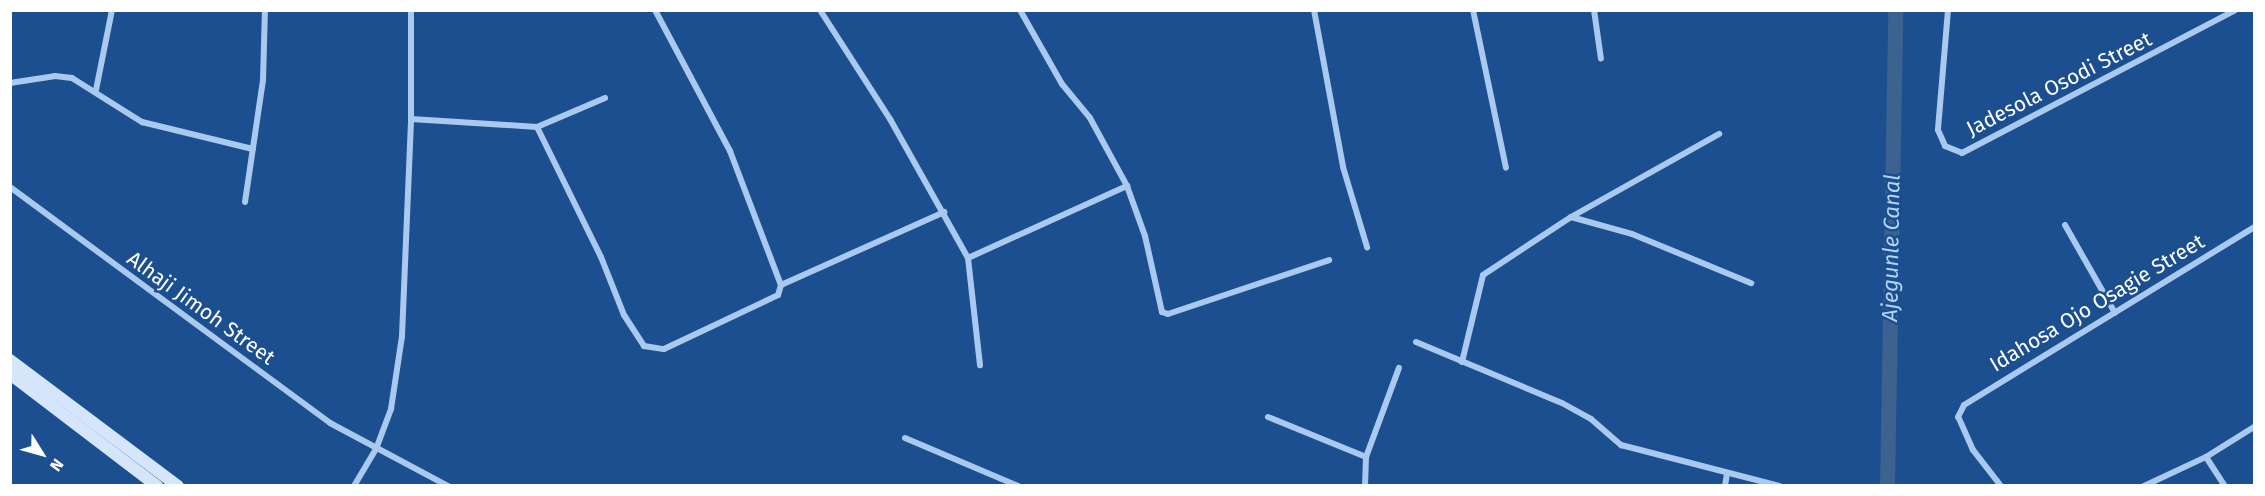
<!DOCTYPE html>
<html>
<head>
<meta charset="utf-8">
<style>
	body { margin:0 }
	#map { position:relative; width:2265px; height:496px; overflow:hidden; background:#1b4f8f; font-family:"Fira Sans",sans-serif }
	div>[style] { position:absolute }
	.canal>* { height:15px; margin:-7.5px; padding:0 7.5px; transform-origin:7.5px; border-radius:7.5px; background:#3c6290 }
	.minor>* { height:6px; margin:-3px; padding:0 3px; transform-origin:3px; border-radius:3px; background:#a9c9ee }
	.secondary>* { height:12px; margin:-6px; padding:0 6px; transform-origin:6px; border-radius:6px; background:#d6e6fa }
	span { translate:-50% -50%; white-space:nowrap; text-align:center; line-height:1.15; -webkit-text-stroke:5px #1b4f8f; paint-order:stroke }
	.street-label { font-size:21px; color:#fff }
	.water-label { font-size:22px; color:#b5d3f5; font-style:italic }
	.frame { position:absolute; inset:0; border:12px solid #fff; pointer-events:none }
	.north { position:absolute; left:12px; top:424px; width:60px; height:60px; -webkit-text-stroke:4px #1b4f8f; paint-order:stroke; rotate:127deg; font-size:16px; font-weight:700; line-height:24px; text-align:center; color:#fff }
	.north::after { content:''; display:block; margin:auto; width:21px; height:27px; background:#fff; clip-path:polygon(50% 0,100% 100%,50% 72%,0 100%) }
</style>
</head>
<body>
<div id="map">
	<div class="canal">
		<i style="left:1887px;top:486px;width:476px;rotate:-89deg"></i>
	</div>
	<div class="minor">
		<i style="left:655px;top:10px;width:160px;rotate:62deg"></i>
		<i style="left:730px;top:151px;width:143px;rotate:69.2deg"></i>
		<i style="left:781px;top:285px;width:179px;rotate:-24.1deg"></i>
		<i style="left:820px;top:10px;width:130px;rotate:57.3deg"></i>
		<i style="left:890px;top:119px;width:159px;rotate:60.7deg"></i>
		<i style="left:968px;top:258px;width:108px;rotate:83.6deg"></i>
		<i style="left:1020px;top:10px;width:85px;rotate:60.4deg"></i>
		<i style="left:1062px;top:84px;width:44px;rotate:50.5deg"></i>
		<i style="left:1090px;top:118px;width:77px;rotate:61.4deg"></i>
		<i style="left:1127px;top:186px;width:53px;rotate:70.2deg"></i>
		<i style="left:1145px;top:236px;width:78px;rotate:77.4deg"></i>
		<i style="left:1162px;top:312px;width:6px;rotate:18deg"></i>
		<i style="left:1168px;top:314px;width:170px;rotate:-18.5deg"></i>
		<i style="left:1314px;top:10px;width:160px;rotate:79.5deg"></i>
		<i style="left:1343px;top:167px;width:84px;rotate:73.3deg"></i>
		<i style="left:1473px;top:10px;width:161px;rotate:78.2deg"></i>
		<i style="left:1594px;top:10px;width:49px;rotate:81.9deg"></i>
		<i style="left:1948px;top:10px;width:120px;rotate:94.8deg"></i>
		<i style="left:1938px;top:130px;width:17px;rotate:66deg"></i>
		<i style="left:1945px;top:146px;width:18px;rotate:22deg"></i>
		<i style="left:1962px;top:153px;width:308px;rotate:-27.6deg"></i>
		<i style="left:10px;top:83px;width:46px;rotate:-8.8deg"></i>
		<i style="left:55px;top:76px;width:17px;rotate:7deg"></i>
		<i style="left:72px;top:78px;width:83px;rotate:32.2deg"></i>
		<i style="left:142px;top:122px;width:114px;rotate:13.7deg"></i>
		<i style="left:96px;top:90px;width:82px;rotate:-78.7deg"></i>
		<i style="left:411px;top:119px;width:126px;rotate:3.6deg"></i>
		<i style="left:537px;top:127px;width:74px;rotate:-23.1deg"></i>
		<i style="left:537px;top:127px;width:145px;rotate:63.8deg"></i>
		<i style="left:601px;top:257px;width:62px;rotate:68.4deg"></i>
		<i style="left:624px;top:315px;width:37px;rotate:57deg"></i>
		<i style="left:644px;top:346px;width:20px;rotate:9deg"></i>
		<i style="left:664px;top:349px;width:126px;rotate:-25.3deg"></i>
		<i style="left:778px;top:295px;width:10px;rotate:-73deg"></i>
		<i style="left:10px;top:187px;width:398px;rotate:36.4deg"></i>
		<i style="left:330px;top:423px;width:134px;rotate:28.1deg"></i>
		<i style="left:245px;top:202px;width:123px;rotate:-81.6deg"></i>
		<i style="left:263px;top:80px;width:70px;rotate:-88.4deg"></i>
		<i style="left:1571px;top:217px;width:170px;rotate:-29.3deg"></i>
		<i style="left:2065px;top:225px;width:101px;rotate:60.4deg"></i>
		<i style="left:968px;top:258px;width:175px;rotate:-24.4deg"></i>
		<i style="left:1416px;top:342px;width:158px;rotate:22.7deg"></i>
		<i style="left:1562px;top:403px;width:33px;rotate:29deg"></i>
		<i style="left:1591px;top:419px;width:40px;rotate:41deg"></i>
		<i style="left:1621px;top:445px;width:164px;rotate:14.5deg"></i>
		<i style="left:1462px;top:362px;width:89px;rotate:-76.4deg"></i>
		<i style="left:1483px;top:275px;width:105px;rotate:-33.4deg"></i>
		<i style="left:1571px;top:217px;width:63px;rotate:15.6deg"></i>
		<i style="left:1632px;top:234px;width:129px;rotate:22.4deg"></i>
		<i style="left:1268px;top:417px;width:106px;rotate:22.2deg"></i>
		<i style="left:905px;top:438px;width:123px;rotate:23deg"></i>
		<i style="left:2206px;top:457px;width:35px;rotate:57deg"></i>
		<i style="left:354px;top:486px;width:43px;rotate:-59.3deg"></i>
		<i style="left:376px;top:449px;width:43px;rotate:-69.4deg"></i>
		<i style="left:391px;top:409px;width:74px;rotate:-81.4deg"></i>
		<i style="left:402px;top:336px;width:217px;rotate:-87.6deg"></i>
		<i style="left:411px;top:119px;width:109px;rotate:-90deg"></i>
		<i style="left:1365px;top:486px;width:29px;rotate:-88deg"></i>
		<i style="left:1366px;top:457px;width:95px;rotate:-69.7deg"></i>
		<i style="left:1725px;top:486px;width:13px;rotate:-81deg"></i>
		<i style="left:2001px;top:486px;width:46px;rotate:-127.9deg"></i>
		<i style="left:1973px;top:450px;width:36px;rotate:-114deg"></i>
		<i style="left:1958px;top:417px;width:13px;rotate:-63deg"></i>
		<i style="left:1964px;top:405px;width:340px;rotate:-31.5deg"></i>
		<i style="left:2144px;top:486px;width:68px;rotate:-25.1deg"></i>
		<i style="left:2206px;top:457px;width:57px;rotate:-32deg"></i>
	</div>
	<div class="secondary">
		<i style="left:10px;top:360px;width:210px;rotate:36.9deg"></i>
		<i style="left:10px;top:374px;width:185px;rotate:37.3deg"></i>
	</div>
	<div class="street-label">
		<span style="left:2059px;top:84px;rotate:-27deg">Jadesola Osodi Street</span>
		<span style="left:2097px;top:303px;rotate:-31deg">Idahosa Ojo Osagie Street</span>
		<span style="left:201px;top:308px;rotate:36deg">Alhaji Jimoh Street</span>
	</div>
	<div class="water-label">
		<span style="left:1891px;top:248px;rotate:-89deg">Ajegunle Canal</span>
	</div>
	<div class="frame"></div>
	<div class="north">N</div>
</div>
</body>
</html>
